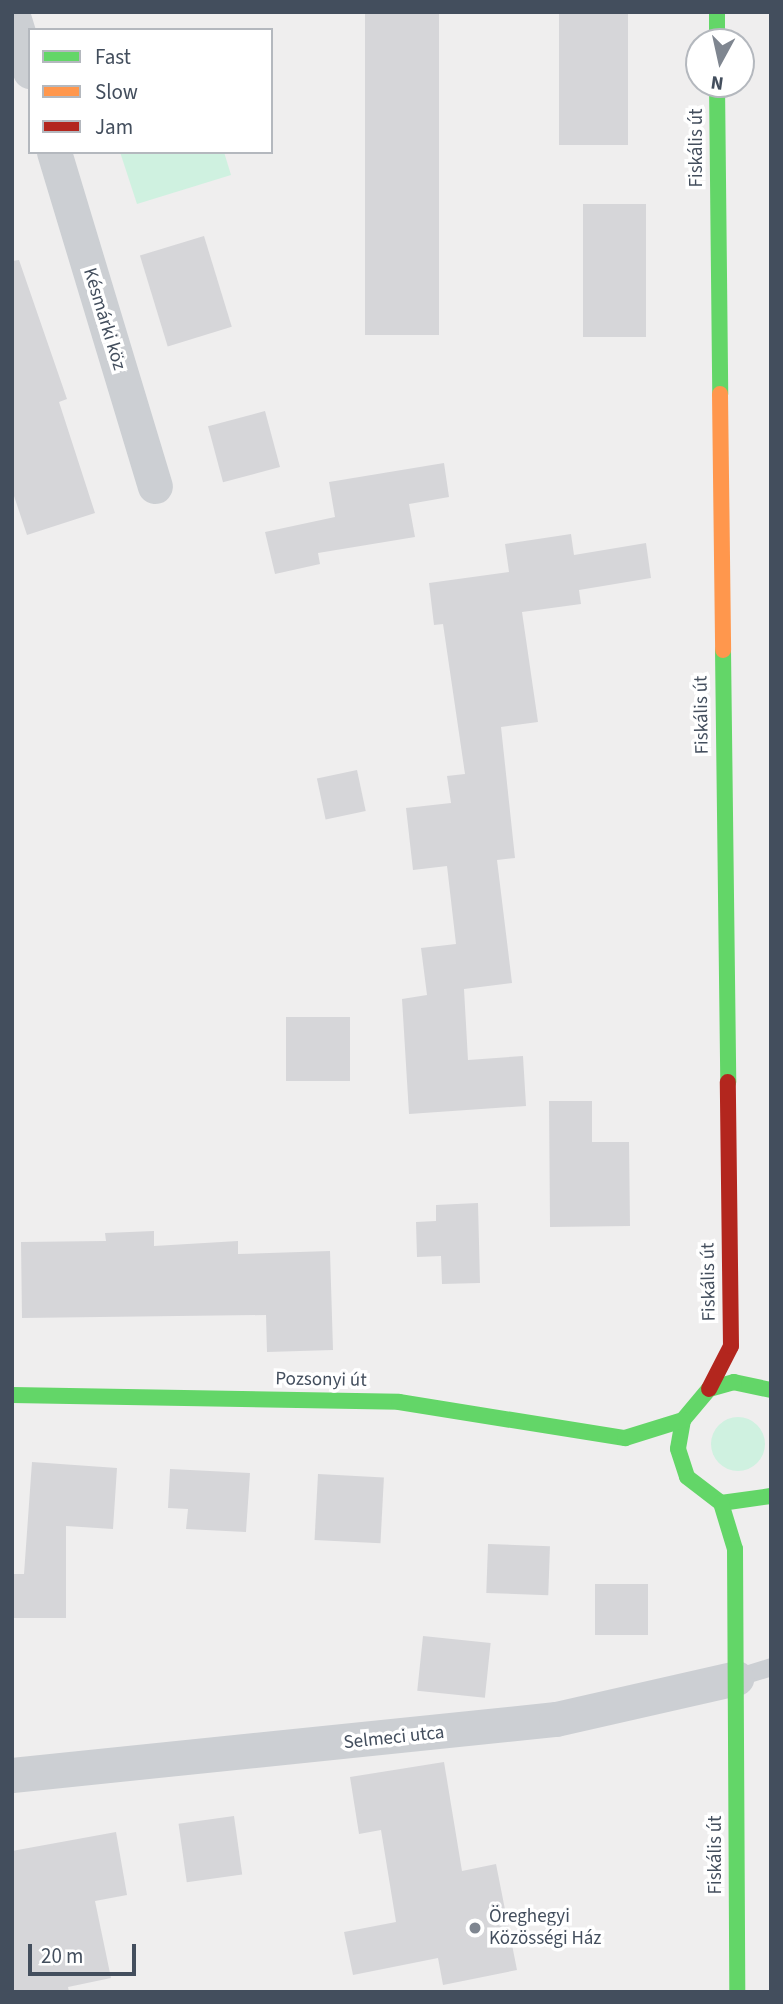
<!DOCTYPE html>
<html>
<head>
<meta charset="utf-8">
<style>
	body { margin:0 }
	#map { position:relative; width:783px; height:2004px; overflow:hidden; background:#efeeee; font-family:"Source Sans 3",sans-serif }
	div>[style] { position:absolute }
	.green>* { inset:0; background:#cff1e0 }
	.round { border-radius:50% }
	.building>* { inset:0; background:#d6d6d9; transform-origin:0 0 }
	.lane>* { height:18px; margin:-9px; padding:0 9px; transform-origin:9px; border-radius:9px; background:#cccfd3 }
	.street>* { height:35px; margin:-17.5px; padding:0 17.5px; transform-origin:17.5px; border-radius:17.5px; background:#cccfd3 }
	.fast>* { height:16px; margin:-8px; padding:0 8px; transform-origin:8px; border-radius:8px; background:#63d668 }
	.slow>* { height:16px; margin:-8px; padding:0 8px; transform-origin:8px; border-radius:8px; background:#ff974d }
	.jam>* { height:16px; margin:-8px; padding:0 8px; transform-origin:8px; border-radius:8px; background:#b3261e }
	.dots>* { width:19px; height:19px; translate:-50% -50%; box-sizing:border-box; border:4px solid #fff; border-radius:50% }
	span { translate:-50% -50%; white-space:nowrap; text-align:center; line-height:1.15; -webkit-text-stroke:7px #fff; paint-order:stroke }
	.street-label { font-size:19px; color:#434e5d }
	.poi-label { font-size:19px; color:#434e5d }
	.left { translate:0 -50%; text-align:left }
	.frame { position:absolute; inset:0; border:14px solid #434e5d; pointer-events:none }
	.legend { position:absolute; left:28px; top:28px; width:245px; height:126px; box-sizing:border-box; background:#fff; border:2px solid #b4b8be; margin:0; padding:9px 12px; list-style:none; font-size:21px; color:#434e5d }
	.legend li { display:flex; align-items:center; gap:14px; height:35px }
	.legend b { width:35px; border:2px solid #b4b8be }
	.north { position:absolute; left:685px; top:28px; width:70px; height:70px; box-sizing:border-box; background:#fff; border:2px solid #b4b8be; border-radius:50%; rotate:188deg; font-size:19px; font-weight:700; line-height:28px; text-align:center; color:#434e5d }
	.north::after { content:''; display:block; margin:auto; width:24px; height:32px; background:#7f8690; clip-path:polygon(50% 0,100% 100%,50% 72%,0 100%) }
	.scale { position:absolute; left:28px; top:1944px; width:108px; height:32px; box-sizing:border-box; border:4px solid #434e5d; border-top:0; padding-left:9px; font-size:21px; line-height:24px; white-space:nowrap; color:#434e5d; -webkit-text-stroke:5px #fff; paint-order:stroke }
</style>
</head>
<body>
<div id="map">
	<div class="green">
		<i style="clip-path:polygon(120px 152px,224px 152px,231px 175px,137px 204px)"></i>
		<i class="round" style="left:711px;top:1417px;width:54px;height:54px"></i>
	</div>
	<div class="building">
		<i style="left:365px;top:12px;width:74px;height:323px"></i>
		<i style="left:559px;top:12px;width:69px;height:133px"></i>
		<i style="left:583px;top:204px;width:63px;height:133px"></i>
		<i style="left:204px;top:236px;width:95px;height:67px;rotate:73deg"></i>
		<i style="clip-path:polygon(19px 260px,67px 399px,59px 402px,95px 513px,27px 535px,12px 490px,12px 261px)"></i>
		<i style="left:265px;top:411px;width:58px;height:59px;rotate:75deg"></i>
		<i style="clip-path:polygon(444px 463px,449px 497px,409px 504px,415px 537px,318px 553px,320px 564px,275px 574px,265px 532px,335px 517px,329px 482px)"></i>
		<i style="clip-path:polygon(571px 534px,574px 555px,646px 543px,651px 578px,579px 590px,581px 604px,522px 612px,538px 722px,501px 727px,515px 858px,497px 860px,512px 983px,464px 989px,468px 1060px,523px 1056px,526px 1106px,409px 1114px,402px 999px,427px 995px,421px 948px,456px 944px,447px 866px,413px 870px,406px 808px,451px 803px,447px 776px,465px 774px,443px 624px,434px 625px,429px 583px,509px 572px,505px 544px)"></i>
		<i style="left:357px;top:770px;width:42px;height:41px;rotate:78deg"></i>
		<i style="left:286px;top:1017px;width:64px;height:64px"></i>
		<i style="clip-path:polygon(549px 1101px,592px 1101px,592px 1142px,629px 1142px,630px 1226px,550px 1227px)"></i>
		<i style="clip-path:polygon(478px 1203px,480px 1283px,442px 1284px,441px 1256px,417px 1257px,416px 1222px,436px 1221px,436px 1205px)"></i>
		<i style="clip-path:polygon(154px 1231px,154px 1246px,238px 1241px,238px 1254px,330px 1251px,333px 1350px,267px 1352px,266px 1315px,22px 1318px,21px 1242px,106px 1241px,105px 1233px)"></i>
		<i style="clip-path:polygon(32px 1462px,117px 1468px,113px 1529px,66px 1526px,66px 1618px,12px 1618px,12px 1574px,24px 1574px)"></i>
		<i style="clip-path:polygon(170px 1469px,250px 1473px,246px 1532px,186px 1529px,188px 1509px,168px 1508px)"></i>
		<i style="left:318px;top:1474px;width:66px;height:66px;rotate:3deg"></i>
		<i style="left:488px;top:1544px;width:62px;height:49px;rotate:2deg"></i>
		<i style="left:595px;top:1584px;width:53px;height:51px"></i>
		<i style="left:423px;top:1636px;width:68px;height:55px;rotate:6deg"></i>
		<i style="clip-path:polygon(444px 1762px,462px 1871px,496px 1864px,517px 1970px,443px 1985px,438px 1958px,353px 1975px,344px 1932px,396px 1922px,381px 1830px,359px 1834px,350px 1777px)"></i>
		<i style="left:234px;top:1816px;width:59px;height:56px;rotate:82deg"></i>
		<i style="clip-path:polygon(116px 1832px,127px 1895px,95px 1901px,111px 1978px,68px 1987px,69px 1992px,12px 1992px,12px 1851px)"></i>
	</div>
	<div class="lane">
		<i style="left:736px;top:1678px;width:37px;rotate:-17deg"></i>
	</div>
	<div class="street">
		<i style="left:12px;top:13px;width:61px;rotate:72.8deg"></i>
		<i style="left:54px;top:152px;width:349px;rotate:73.2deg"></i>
		<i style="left:12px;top:1775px;width:547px;rotate:-5.88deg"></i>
		<i style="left:556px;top:1719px;width:185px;rotate:-12.8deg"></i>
	</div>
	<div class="fast">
		<i style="left:717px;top:12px;width:30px;rotate:90deg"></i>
		<i style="left:717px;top:84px;width:310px;rotate:89.4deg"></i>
		<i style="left:723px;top:650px;width:432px;rotate:89.3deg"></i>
		<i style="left:771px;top:1390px;width:38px;rotate:-168deg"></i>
		<i style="left:734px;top:1382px;width:26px;rotate:164deg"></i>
		<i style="left:709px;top:1389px;width:40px;rotate:130deg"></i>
		<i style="left:683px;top:1420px;width:29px;rotate:100deg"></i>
		<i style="left:678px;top:1449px;width:29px;rotate:72deg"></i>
		<i style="left:687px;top:1477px;width:43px;rotate:37.4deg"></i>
		<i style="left:721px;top:1503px;width:50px;rotate:-8deg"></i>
		<i style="left:12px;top:1395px;width:387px;rotate:1deg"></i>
		<i style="left:399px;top:1402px;width:229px;rotate:9.1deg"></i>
		<i style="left:625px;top:1438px;width:61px;rotate:-17.2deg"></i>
		<i style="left:721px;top:1503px;width:48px;rotate:73.1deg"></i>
		<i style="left:735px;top:1549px;width:443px;rotate:89.7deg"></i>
	</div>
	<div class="slow">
		<i style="left:720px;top:394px;width:256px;rotate:89.3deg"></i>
	</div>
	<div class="jam">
		<i style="left:709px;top:1389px;width:48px;rotate:-62.9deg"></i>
		<i style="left:731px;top:1346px;width:264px;rotate:-90.7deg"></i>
	</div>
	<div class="dots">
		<i style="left:475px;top:1928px;background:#7f8690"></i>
	</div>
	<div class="street-label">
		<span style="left:697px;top:148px;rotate:-90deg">Fiskális út</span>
		<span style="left:104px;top:319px;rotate:73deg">Késmárki köz</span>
		<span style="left:702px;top:715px;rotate:-91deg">Fiskális út</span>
		<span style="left:709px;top:1282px;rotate:-91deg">Fiskális út</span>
		<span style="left:321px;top:1380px;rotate:1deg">Pozsonyi út</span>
		<span style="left:394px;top:1738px;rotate:-6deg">Selmeci utca</span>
		<span style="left:716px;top:1855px;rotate:-90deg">Fiskális út</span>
	</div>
	<div class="poi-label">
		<span class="left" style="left:489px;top:1928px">Öreghegyi<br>Közösségi Ház</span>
	</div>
	<div class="frame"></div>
	<ul class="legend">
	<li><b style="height:9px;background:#63d668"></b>Fast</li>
	<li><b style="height:9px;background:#ff974d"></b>Slow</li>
	<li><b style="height:9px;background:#b3261e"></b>Jam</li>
	</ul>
	<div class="north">N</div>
	<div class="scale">20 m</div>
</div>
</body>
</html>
